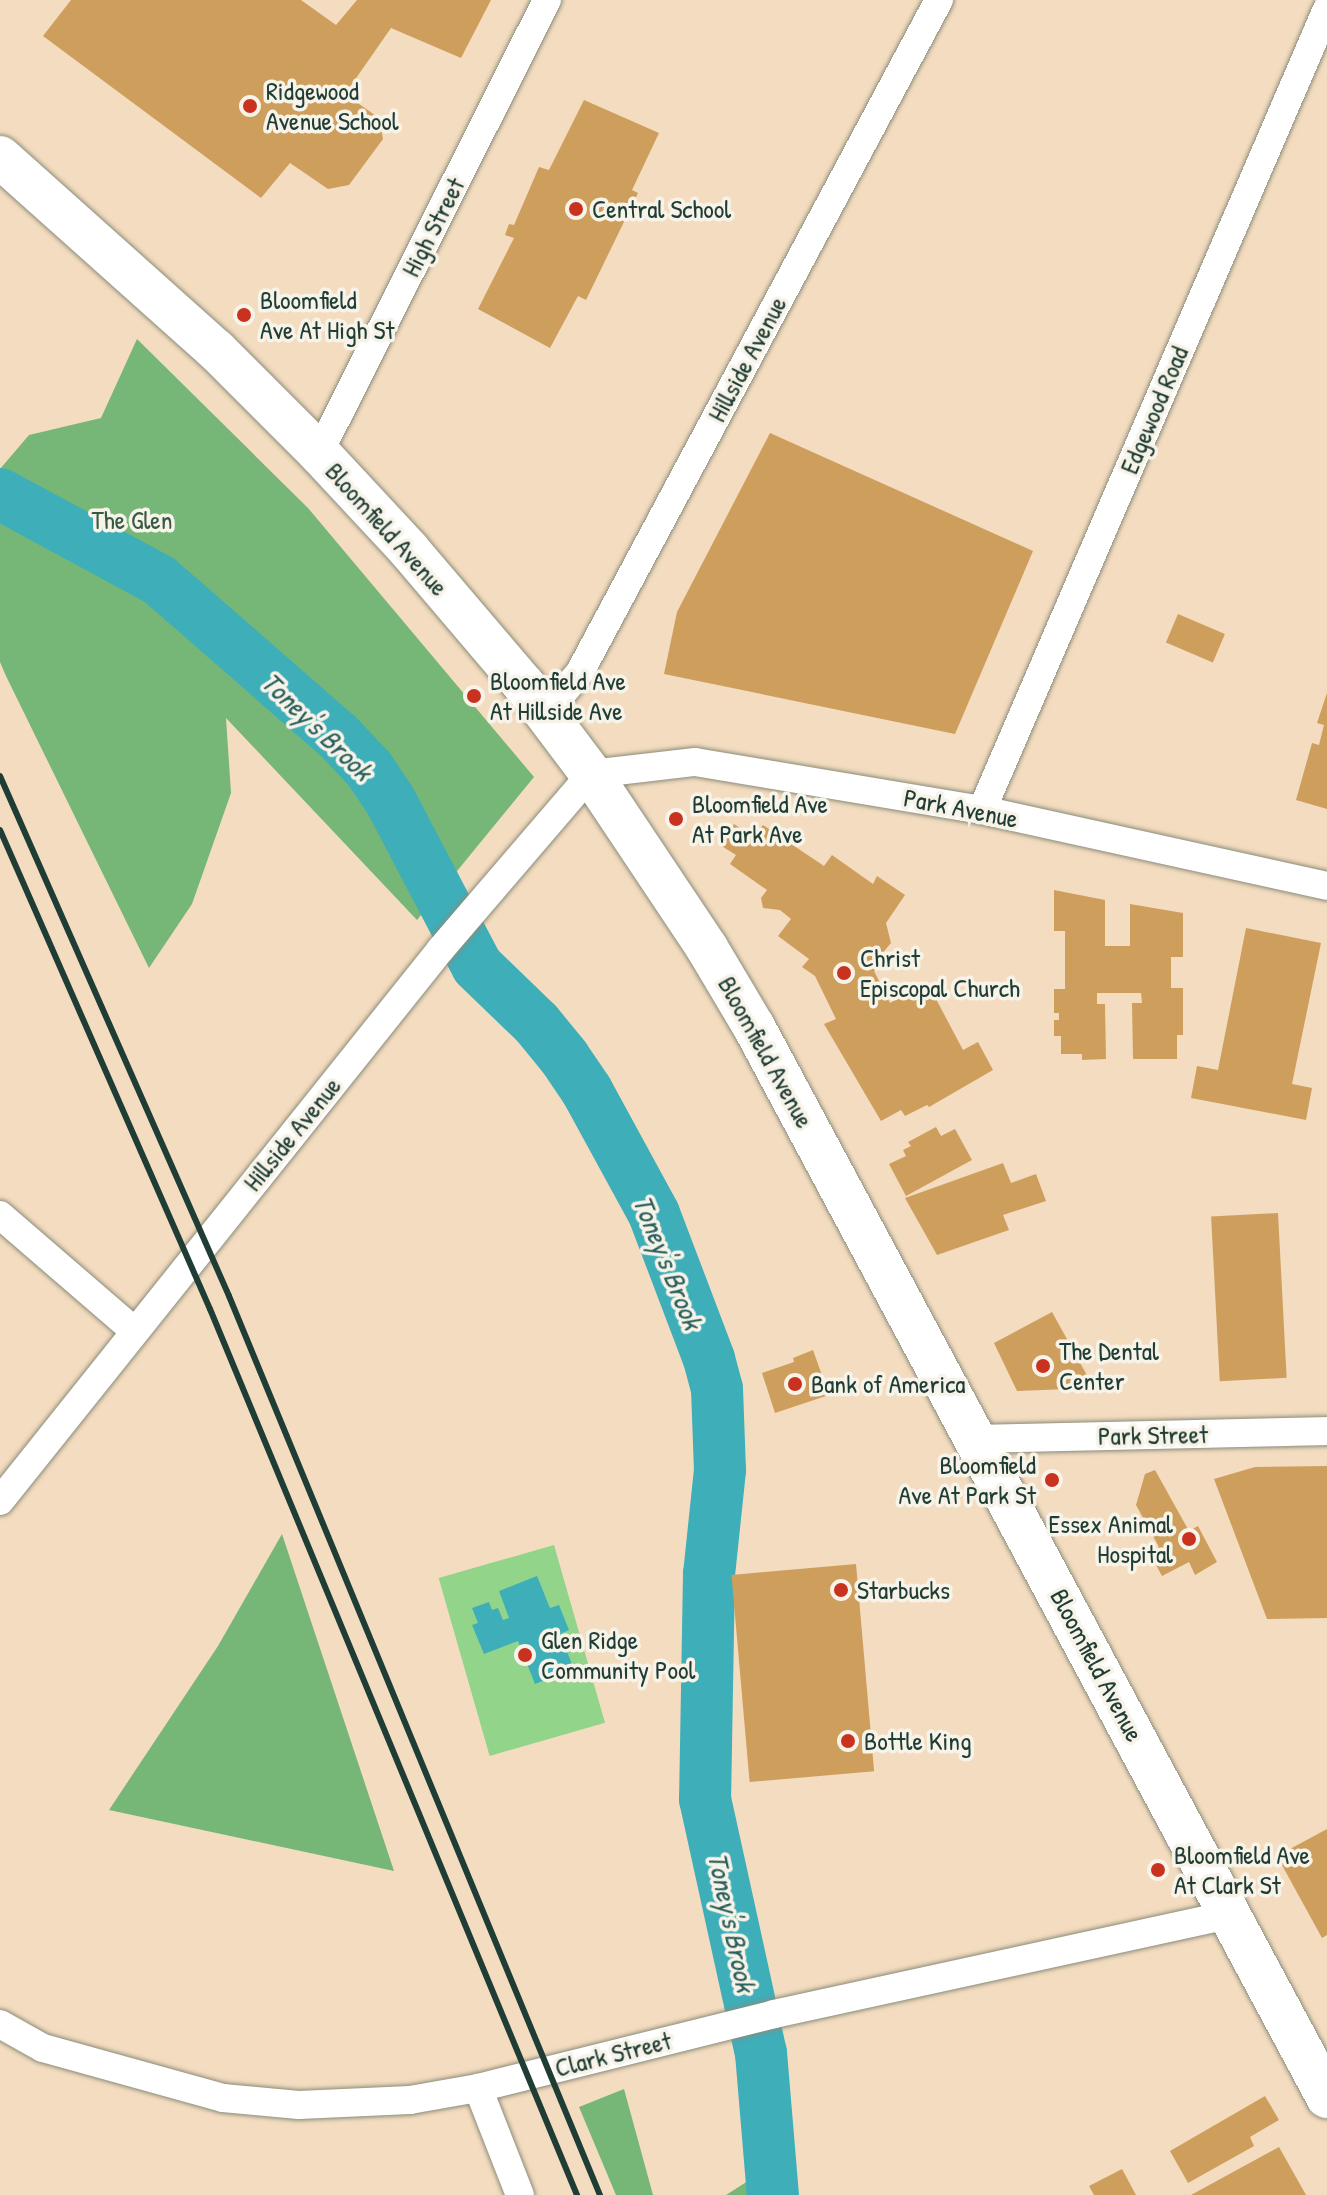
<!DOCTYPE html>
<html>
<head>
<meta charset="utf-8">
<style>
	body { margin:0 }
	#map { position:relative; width:1327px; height:2195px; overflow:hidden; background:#f4dcc0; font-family:"Patrick Hand",sans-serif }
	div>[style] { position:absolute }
	.green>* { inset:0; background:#93d48b; transform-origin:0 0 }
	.forest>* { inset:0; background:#76b677 }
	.water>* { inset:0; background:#3eaeb9 }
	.river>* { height:52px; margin:-26px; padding:0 26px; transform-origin:26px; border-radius:26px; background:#3eaeb9 }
	.building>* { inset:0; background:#ce9e5c; transform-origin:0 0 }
	.roads { filter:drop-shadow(0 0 2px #8a8c7a) drop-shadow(0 0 2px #8a8c7a) }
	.minor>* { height:28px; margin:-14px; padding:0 14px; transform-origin:14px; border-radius:14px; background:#fff }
	.primary>* { height:42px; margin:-21px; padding:0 21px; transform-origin:21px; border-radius:21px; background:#fff }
	.rail>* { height:6px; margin:-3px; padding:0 3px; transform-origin:3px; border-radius:3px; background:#1f3d34 }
	.dots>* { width:22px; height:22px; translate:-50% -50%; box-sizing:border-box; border:4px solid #f7f3e8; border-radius:50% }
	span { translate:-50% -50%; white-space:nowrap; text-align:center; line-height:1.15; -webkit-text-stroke:7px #f7f3e8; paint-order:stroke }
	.poi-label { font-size:26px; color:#1f3d34 }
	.left { translate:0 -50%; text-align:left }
	.right { translate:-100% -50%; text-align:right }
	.street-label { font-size:26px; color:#1f3d34 }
	.park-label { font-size:26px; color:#365b45 }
	.water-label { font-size:28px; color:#285f5c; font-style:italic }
</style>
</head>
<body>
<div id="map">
	<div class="green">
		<i style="left:554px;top:1545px;width:185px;height:120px;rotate:74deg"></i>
	</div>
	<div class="forest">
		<i style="clip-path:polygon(137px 339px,308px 508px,534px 777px,417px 920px,226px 718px,231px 793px,192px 904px,149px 968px,6px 676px,0 662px,0 469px,29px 435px,101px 418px)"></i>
		<i style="clip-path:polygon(282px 1534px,394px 1871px,109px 1810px,218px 1646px)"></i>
		<i style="clip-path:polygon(624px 2089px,653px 2195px,616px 2195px,579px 2107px)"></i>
		<i style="clip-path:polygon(748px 2181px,781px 2182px,782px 2195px,726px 2195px)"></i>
	</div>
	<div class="water">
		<i style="clip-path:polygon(537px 1576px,550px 1608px,559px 1605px,569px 1630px,560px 1634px,574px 1669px,535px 1684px,518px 1641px,484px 1654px,472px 1625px,478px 1623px,472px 1608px,489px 1602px,492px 1610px,498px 1608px,503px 1620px,509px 1618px,499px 1591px)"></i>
	</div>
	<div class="river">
		<i style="left:0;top:494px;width:181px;rotate:28.4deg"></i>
		<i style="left:159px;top:580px;width:237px;rotate:41.1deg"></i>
		<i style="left:338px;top:736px;width:45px;rotate:46.8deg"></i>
		<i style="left:369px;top:769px;width:37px;rotate:56deg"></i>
		<i style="left:390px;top:800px;width:187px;rotate:62.3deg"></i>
		<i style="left:477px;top:966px;width:83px;rotate:44deg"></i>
		<i style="left:537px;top:1024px;width:43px;rotate:50.7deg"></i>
		<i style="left:564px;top:1057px;width:41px;rotate:55.9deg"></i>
		<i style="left:587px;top:1091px;width:140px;rotate:61.4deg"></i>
		<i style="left:654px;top:1214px;width:155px;rotate:69.2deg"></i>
		<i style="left:709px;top:1359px;width:31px;rotate:75deg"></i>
		<i style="left:717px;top:1389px;width:81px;rotate:87.9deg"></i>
		<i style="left:720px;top:1470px;width:105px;rotate:96deg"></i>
		<i style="left:709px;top:1574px;width:225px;rotate:91deg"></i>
		<i style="left:705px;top:1799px;width:260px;rotate:77.6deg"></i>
		<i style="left:761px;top:2053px;width:143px;rotate:85.2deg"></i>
	</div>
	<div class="building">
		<i style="clip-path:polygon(71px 0,301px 0,336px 25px,357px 0,491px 0,461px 58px,391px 28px,345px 94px,379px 118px,383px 139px,349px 185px,328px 189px,290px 163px,261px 198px,43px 36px)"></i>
		<i style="clip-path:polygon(584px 100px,659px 133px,632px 190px,638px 193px,586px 300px,578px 296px,550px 348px,478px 309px,514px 238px,505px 235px,509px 224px,514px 225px,539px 167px,549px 170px)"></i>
		<i style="clip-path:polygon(770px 433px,1033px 551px,955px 734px,664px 674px,677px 612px)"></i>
		<i style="left:1178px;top:614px;width:51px;height:31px;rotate:23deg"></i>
		<i style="clip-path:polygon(1327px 693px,1327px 809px,1296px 800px,1312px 743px,1319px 745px,1324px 725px,1317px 723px)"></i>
		<i style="clip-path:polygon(734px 824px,749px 834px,753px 831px,756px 834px,763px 825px,824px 866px,832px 855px,873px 884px,877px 876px,905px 895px,886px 923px,891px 943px,880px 956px,881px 967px,874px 971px,890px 1003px,927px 982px,963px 1050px,978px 1042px,993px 1070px,929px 1107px,927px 1105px,905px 1116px,901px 1110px,881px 1121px,824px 1024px,836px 1019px,815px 976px,802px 967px,809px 959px,778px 936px,791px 919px,780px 910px,763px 908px,761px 898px,767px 890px,730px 864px,736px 855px,720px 845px)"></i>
		<i style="clip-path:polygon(1054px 890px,1105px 900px,1105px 946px,1130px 946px,1130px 904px,1183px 913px,1183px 957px,1171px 957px,1171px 988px,1183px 988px,1183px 1035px,1177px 1035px,1177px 1059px,1133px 1059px,1132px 1003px,1142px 1003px,1141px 993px,1097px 993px,1097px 1004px,1105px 1004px,1106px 1059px,1082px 1060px,1082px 1054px,1061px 1054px,1061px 1036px,1054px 1036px,1054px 1020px,1059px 1020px,1059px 1013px,1054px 1013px,1054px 989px,1065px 989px,1065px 931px,1054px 931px)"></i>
		<i style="clip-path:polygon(1246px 928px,1321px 943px,1292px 1084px,1312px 1088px,1306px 1120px,1191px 1098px,1197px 1066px,1218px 1070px)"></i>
		<i style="clip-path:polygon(936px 1127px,941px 1136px,955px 1129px,972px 1160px,906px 1196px,889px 1164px,906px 1156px,903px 1150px,911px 1146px,908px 1142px)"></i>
		<i style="clip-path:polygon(1003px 1163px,1011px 1183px,1036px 1174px,1046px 1201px,1003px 1215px,1009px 1230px,937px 1255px,905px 1198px)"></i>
		<i style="left:1278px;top:1213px;width:165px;height:67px;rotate:87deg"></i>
		<i style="clip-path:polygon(1052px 1312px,1094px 1388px,1017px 1391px,994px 1343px)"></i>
		<i style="clip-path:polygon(813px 1350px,829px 1395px,775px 1413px,762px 1373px,794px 1362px,793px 1358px)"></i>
		<i style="clip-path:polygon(1327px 1466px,1327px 1618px,1267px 1619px,1214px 1479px,1255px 1467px)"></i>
		<i style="clip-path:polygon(1155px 1470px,1189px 1531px,1198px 1526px,1217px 1562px,1195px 1575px,1189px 1562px,1162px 1576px,1149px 1552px,1159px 1547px,1136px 1505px,1145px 1474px)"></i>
		<i style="left:856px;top:1564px;width:208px;height:125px;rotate:85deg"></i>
		<i style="clip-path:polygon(1327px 1829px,1327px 1935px,1322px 1938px,1277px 1856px)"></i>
		<i style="clip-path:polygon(1265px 2096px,1279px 2120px,1250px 2137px,1254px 2146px,1188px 2183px,1170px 2151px)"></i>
		<i style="clip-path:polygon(1279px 2147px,1306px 2195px,1191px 2195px)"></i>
		<i style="clip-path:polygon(1122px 2169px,1136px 2195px,1094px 2195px,1089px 2186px)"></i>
	</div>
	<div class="roads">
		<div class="minor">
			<i style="left:319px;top:453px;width:507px;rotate:-63.28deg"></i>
			<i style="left:546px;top:713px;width:53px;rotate:-50.3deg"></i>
			<i style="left:580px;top:672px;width:762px;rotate:-61.89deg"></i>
			<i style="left:982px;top:810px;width:872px;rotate:-66.7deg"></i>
			<i style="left:0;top:1215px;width:176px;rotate:40.8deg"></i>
			<i style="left:978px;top:1439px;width:349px;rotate:-1.3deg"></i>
			<i style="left:0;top:1501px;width:707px;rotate:-51.38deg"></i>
			<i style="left:441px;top:949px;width:230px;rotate:-49.4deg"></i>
			<i style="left:591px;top:774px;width:105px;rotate:-6.6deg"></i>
			<i style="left:695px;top:762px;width:291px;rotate:9.5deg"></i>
			<i style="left:982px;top:810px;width:353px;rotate:12.4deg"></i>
			<i style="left:0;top:2024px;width:49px;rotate:29.2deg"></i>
			<i style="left:43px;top:2048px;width:187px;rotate:15.5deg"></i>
			<i style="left:223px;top:2098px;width:76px;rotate:5.3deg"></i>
			<i style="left:299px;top:2105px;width:111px;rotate:-2.6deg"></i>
			<i style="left:410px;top:2100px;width:69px;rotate:-10deg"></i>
			<i style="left:478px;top:2088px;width:305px;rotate:-14deg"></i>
			<i style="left:774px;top:2014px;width:466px;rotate:-12.3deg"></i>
			<i style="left:478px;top:2088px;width:115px;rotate:68.6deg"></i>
		</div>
		<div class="primary">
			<i style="left:0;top:157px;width:290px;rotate:41.8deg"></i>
			<i style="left:216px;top:350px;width:146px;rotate:45deg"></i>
			<i style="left:319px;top:453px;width:132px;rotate:47.1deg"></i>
			<i style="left:409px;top:550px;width:177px;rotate:49.6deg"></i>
			<i style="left:524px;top:685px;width:111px;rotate:53deg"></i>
			<i style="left:591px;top:774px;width:209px;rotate:56.3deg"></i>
			<i style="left:707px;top:948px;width:92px;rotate:59.3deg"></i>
			<i style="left:754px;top:1027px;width:1214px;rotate:61.83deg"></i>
		</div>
	</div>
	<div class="rail">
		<i style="left:0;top:776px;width:568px;rotate:66.23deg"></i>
		<i style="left:229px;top:1296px;width:973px;rotate:67.58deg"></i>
		<i style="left:0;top:830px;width:523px;rotate:66.33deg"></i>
		<i style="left:210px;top:1309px;width:959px;rotate:67.5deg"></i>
	</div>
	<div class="dots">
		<i style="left:250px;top:106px;background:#c8321e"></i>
		<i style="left:576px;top:209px;background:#c8321e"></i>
		<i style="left:244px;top:315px;background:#c8321e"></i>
		<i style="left:474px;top:696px;background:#c8321e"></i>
		<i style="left:676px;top:819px;background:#c8321e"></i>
		<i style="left:844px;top:973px;background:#c8321e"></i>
		<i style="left:1043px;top:1366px;background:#c8321e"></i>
		<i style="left:795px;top:1384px;background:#c8321e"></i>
		<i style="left:1052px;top:1480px;background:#c8321e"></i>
		<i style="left:1189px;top:1539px;background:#c8321e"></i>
		<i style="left:841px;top:1590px;background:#c8321e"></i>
		<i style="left:525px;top:1655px;background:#c8321e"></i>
		<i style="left:848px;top:1741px;background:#c8321e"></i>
		<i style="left:1158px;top:1870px;background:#c8321e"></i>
	</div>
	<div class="poi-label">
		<span class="left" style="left:266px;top:106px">Ridgewood<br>Avenue School</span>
		<span class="left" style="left:592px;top:209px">Central School</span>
		<span class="left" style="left:260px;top:315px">Bloomfield<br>Ave At High St</span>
		<span class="left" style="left:490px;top:696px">Bloomfield Ave<br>At Hillside Ave</span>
		<span class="left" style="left:692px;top:819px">Bloomfield Ave<br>At Park Ave</span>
		<span class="left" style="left:860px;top:973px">Christ<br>Episcopal Church</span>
		<span class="left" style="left:1059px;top:1366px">The Dental<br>Center</span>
		<span class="left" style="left:811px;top:1384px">Bank of America</span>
		<span class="right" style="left:1036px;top:1480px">Bloomfield<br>Ave At Park St</span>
		<span class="right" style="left:1173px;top:1539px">Essex Animal<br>Hospital</span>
		<span class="left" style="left:857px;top:1590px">Starbucks</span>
		<span class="left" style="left:541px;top:1655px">Glen Ridge<br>Community Pool</span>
		<span class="left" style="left:864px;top:1741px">Bottle King</span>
		<span class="left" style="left:1174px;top:1870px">Bloomfield Ave<br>At Clark St</span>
	</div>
	<div class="street-label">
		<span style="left:433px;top:227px;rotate:-63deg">High Street</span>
		<span style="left:747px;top:359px;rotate:-62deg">Hillside Avenue</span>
		<span style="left:1154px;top:410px;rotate:-67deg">Edgewood Road</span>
		<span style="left:387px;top:529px;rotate:48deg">Bloomfield Avenue</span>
		<span style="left:961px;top:808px;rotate:11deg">Park Avenue</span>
		<span style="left:766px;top:1052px;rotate:61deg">Bloomfield Avenue</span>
		<span style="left:292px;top:1134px;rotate:-51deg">Hillside Avenue</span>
		<span style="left:1153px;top:1435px;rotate:-1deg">Park Street</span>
		<span style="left:1097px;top:1665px;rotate:62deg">Bloomfield Avenue</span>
		<span style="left:613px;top:2054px;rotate:-14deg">Clark Street</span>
	</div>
	<div class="park-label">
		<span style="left:132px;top:520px">The Glen</span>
	</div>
	<div class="water-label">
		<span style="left:317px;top:726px;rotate:44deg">Toney's Brook</span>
		<span style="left:668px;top:1262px;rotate:68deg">Toney's Brook</span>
		<span style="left:732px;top:1922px;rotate:78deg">Toney's Brook</span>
	</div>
</div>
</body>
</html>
